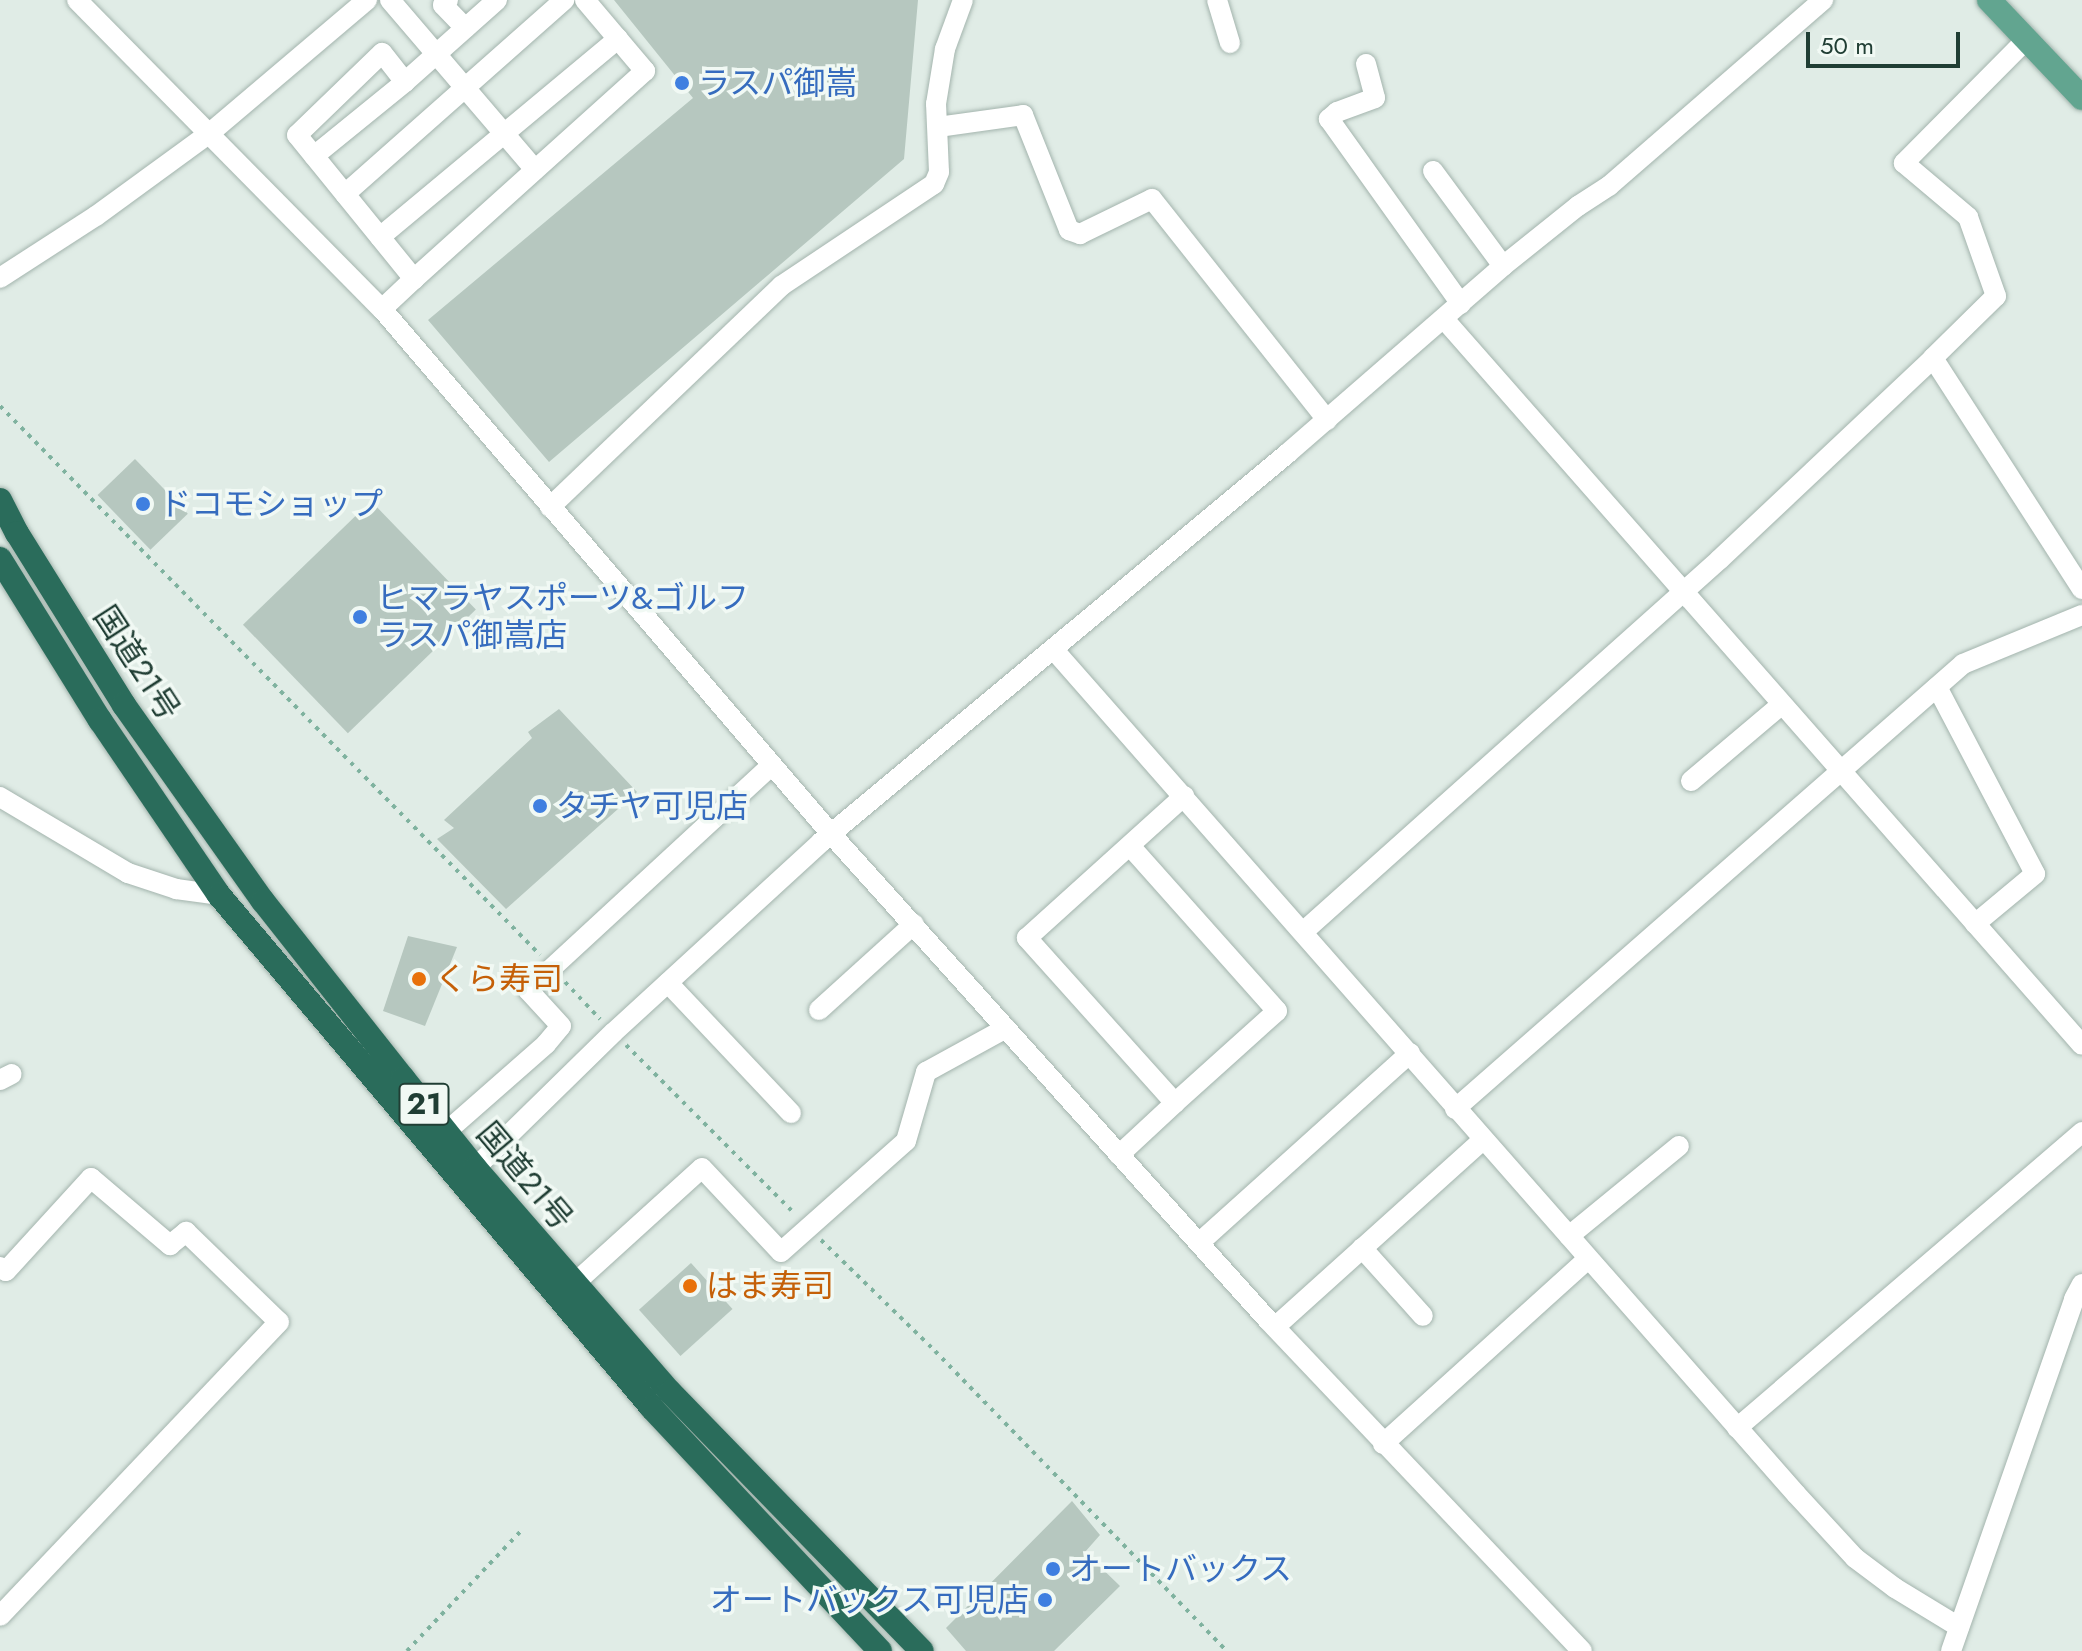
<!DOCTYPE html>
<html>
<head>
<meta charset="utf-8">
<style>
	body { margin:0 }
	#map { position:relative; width:2082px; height:1651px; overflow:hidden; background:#e0ece6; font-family:Jost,"Noto Sans JP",sans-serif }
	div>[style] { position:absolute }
	.building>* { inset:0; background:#b6c7bf; transform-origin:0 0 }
	.path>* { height:4px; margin-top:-2px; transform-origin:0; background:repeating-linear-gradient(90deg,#7fb29f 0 4px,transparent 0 10px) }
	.roads { filter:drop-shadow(0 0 2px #a3b4ad) drop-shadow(0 0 2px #a3b4ad) }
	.minor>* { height:20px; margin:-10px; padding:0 10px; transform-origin:10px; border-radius:10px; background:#fff }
	.major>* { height:24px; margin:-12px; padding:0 12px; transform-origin:12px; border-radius:12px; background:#62a590 }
	.highway>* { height:24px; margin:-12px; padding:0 12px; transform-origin:12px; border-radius:12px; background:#2a6c5b }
	.dots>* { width:22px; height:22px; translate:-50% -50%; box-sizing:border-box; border:4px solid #f1f9f4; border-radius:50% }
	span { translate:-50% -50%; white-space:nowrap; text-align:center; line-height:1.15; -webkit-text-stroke:7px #f1f9f4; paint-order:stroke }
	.shield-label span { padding:2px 6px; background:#f1f9f4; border:2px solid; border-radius:6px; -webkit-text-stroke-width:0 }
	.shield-label { font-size:30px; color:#203e34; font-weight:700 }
	.shop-label { font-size:32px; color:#366cbe }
	.left { translate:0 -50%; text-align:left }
	.right { translate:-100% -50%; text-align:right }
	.street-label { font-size:32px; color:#203e34 }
	.food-label { font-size:32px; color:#c56008 }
	.scale { position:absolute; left:1806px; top:32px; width:154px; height:36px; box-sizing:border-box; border:4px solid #203e34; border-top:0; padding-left:10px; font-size:24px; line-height:28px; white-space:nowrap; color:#203e34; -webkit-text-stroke:6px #f1f9f4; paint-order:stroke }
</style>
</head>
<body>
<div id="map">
	<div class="building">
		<i style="clip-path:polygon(614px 0,918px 0,904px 159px,549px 462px,428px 320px,693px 98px)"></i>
		<i style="left:135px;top:459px;width:76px;height:52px;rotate:46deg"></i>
		<i style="left:371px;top:501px;width:151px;height:178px;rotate:46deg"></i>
		<i style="clip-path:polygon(559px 709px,637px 792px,506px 909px,437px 839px,454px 828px,444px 820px,532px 738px,528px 732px)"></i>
		<i style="clip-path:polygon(408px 936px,457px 947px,425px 1026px,383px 1011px)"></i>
		<i style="left:691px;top:1263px;width:62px;height:70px;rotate:48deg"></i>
		<i style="clip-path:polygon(1072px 1501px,1100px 1535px,1085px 1552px,1120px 1586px,1054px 1651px,966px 1651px,946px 1628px)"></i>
	</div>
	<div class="path">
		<i style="left:0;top:406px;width:770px;rotate:45.47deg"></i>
		<i style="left:565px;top:982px;width:51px;rotate:46.6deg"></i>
		<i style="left:626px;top:1045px;width:239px;rotate:45deg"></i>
		<i style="left:821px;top:1240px;width:159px;rotate:44.2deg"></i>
		<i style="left:935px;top:1351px;width:419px;rotate:45.8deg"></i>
		<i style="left:407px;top:1651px;width:167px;rotate:-46.5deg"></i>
	</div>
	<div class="roads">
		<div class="minor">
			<i style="left:77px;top:0;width:434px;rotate:45.4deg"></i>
			<i style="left:382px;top:309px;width:692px;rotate:49.45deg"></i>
			<i style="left:832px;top:835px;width:652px;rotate:48.05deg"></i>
			<i style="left:1268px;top:1320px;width:456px;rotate:46.5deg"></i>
			<i style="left:390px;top:0;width:223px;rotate:49.5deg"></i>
			<i style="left:448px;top:0;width:7px;rotate:135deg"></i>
			<i style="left:443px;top:5px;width:32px;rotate:46deg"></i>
			<i style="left:497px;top:0;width:123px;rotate:138.3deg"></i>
			<i style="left:405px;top:82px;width:37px;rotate:-128deg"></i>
			<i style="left:382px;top:53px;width:118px;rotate:136deg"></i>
			<i style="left:297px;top:135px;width:186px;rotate:50.9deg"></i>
			<i style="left:414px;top:279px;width:311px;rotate:-42deg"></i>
			<i style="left:645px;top:71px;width:93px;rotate:-130.2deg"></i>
			<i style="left:1217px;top:0;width:45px;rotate:73.2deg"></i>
			<i style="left:2027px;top:39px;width:175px;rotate:134.8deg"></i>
			<i style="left:1904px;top:163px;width:84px;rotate:40.2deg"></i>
			<i style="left:1968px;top:217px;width:84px;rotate:70.5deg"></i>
			<i style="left:1996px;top:296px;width:88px;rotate:135.5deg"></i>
			<i style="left:1933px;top:358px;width:275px;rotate:57.2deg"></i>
			<i style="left:1366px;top:64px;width:35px;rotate:75deg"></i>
			<i style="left:1375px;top:98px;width:40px;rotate:159.8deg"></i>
			<i style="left:1337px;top:112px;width:11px;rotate:139deg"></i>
			<i style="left:1329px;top:119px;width:227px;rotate:54.5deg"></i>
			<i style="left:938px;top:127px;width:86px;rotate:-8deg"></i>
			<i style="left:1023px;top:115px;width:124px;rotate:68.2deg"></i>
			<i style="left:1069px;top:230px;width:12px;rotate:20deg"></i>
			<i style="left:1080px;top:234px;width:80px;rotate:-25.9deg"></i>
			<i style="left:1152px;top:199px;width:282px;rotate:51.6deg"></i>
			<i style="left:314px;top:156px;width:117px;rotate:-39.1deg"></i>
			<i style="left:1433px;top:171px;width:118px;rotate:53.6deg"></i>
			<i style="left:345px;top:194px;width:293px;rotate:-41.5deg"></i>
			<i style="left:380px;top:237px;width:310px;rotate:-39.8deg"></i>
			<i style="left:0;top:278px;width:114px;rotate:-32.9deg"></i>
			<i style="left:96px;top:216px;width:141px;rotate:-36.1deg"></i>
			<i style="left:210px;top:133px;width:206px;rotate:-40.3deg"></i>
			<i style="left:382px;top:309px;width:44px;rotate:-43.2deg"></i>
			<i style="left:1444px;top:319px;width:966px;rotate:48.69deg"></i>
			<i style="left:550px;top:507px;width:320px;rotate:-43.7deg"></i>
			<i style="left:781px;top:286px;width:184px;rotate:-33.7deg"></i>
			<i style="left:934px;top:184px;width:13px;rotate:-67deg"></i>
			<i style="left:939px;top:172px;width:68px;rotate:-92.5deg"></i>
			<i style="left:936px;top:104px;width:56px;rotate:-80.7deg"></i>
			<i style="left:945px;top:49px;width:52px;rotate:-69.8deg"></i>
			<i style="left:1054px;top:650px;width:1124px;rotate:48.68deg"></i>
			<i style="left:1796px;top:1494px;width:87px;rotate:47.3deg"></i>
			<i style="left:1855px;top:1558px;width:50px;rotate:36.9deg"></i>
			<i style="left:1895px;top:1588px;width:75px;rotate:31.4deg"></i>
			<i style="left:1937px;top:687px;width:211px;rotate:62.3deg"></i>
			<i style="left:2035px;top:874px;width:78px;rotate:140.2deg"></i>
			<i style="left:1691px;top:781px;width:118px;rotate:-40.2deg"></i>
			<i style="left:0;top:797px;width:149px;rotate:30.7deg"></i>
			<i style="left:128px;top:873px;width:51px;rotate:18.4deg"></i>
			<i style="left:176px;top:889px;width:43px;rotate:7.9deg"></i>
			<i style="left:1130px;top:846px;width:221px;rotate:48.3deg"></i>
			<i style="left:1277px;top:1011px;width:137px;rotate:138deg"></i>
			<i style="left:1303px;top:932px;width:559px;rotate:-41.81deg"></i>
			<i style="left:1720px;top:559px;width:293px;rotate:-43.3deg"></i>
			<i style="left:668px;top:983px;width:179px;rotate:46.6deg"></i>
			<i style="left:819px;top:1010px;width:128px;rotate:-42.2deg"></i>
			<i style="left:0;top:1080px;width:13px;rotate:-27deg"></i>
			<i style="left:1455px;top:1109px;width:675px;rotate:-41.22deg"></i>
			<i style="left:1963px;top:664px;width:129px;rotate:-22.4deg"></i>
			<i style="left:446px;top:1132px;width:133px;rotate:-41.3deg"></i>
			<i style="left:546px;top:1044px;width:23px;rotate:-50deg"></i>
			<i style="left:561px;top:1026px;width:49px;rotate:-132.5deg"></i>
			<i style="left:528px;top:990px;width:332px;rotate:-42.7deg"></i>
			<i style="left:1119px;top:1155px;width:76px;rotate:-42.9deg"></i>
			<i style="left:1175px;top:1103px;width:222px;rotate:-131.9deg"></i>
			<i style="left:1027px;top:938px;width:212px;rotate:-42.1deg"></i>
			<i style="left:475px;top:1168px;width:194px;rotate:-44.4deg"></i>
			<i style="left:614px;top:1032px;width:281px;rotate:-42.5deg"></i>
			<i style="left:821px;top:842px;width:608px;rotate:-39.79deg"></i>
			<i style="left:1288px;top:453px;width:285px;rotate:-41deg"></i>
			<i style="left:1503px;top:266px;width:96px;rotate:-38.7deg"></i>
			<i style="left:1578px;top:206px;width:37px;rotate:-33deg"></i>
			<i style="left:1609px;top:186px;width:284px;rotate:-41deg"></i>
			<i style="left:1569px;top:1236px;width:142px;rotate:-39.3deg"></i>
			<i style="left:1199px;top:1243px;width:284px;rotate:-42deg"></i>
			<i style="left:1362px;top:1248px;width:91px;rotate:48.1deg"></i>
			<i style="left:0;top:1267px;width:7px;rotate:34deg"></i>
			<i style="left:6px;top:1271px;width:126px;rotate:-47.6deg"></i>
			<i style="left:91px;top:1178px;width:104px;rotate:40.3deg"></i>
			<i style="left:170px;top:1245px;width:21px;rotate:-39deg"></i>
			<i style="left:186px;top:1232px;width:129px;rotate:44.1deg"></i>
			<i style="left:279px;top:1322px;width:405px;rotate:133.5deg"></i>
			<i style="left:575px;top:1283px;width:171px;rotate:-42.2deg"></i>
			<i style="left:702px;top:1168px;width:115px;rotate:46.8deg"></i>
			<i style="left:781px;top:1252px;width:167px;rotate:-41.6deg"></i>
			<i style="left:906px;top:1141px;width:72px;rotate:-73.8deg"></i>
			<i style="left:926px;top:1072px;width:91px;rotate:-28.8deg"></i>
			<i style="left:1275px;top:1327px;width:280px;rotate:-42deg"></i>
			<i style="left:1737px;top:1428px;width:455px;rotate:-40.6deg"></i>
			<i style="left:1383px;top:1444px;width:276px;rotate:-42.1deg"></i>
			<i style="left:1951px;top:1651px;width:373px;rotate:-70.7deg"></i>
			<i style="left:2074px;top:1299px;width:17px;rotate:-62deg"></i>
		</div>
		<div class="major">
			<i style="left:1989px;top:0;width:135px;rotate:46.5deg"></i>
		</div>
		<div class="highway">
			<i style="left:0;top:500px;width:37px;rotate:63deg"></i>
			<i style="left:17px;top:533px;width:203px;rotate:58.1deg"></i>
			<i style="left:124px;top:705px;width:240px;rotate:54.7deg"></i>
			<i style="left:263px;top:901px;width:226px;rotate:51.7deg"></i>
			<i style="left:403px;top:1078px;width:115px;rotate:51.3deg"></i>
			<i style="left:475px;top:1168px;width:297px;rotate:49deg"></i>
			<i style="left:670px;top:1392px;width:361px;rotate:45.8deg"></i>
			<i style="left:0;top:559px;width:190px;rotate:58.2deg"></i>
			<i style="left:100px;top:720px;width:212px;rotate:55.8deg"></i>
			<i style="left:219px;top:895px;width:671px;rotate:49.83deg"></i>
			<i style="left:652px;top:1408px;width:333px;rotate:46.8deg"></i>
		</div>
	</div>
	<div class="dots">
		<i style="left:682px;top:83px;background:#3f7fe0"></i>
		<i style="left:143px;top:504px;background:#3f7fe0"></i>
		<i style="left:360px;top:617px;background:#3f7fe0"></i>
		<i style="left:540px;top:806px;background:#3f7fe0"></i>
		<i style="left:419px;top:979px;background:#e8710a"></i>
		<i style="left:690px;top:1286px;background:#e8710a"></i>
		<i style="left:1053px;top:1569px;background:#3f7fe0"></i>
		<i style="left:1045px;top:1600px;background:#3f7fe0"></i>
	</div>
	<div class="shield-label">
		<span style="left:424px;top:1104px">21</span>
	</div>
	<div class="shop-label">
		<span class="left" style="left:698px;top:83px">ラスパ御嵩</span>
		<span class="left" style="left:159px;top:504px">ドコモショップ</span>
		<span class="left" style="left:376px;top:617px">ヒマラヤスポーツ&amp;ゴルフ<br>ラスパ御嵩店</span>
		<span class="left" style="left:556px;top:806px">タチヤ可児店</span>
		<span class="left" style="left:1069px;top:1569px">オートバックス</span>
		<span class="right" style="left:1029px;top:1600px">オートバックス可児店</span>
	</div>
	<div class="street-label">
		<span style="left:137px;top:663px;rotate:57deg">国道21号</span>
		<span style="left:525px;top:1176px;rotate:50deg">国道21号</span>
	</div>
	<div class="food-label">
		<span class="left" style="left:435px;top:979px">くら寿司</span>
		<span class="left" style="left:706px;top:1286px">はま寿司</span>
	</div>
	<div class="scale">50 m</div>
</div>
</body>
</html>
